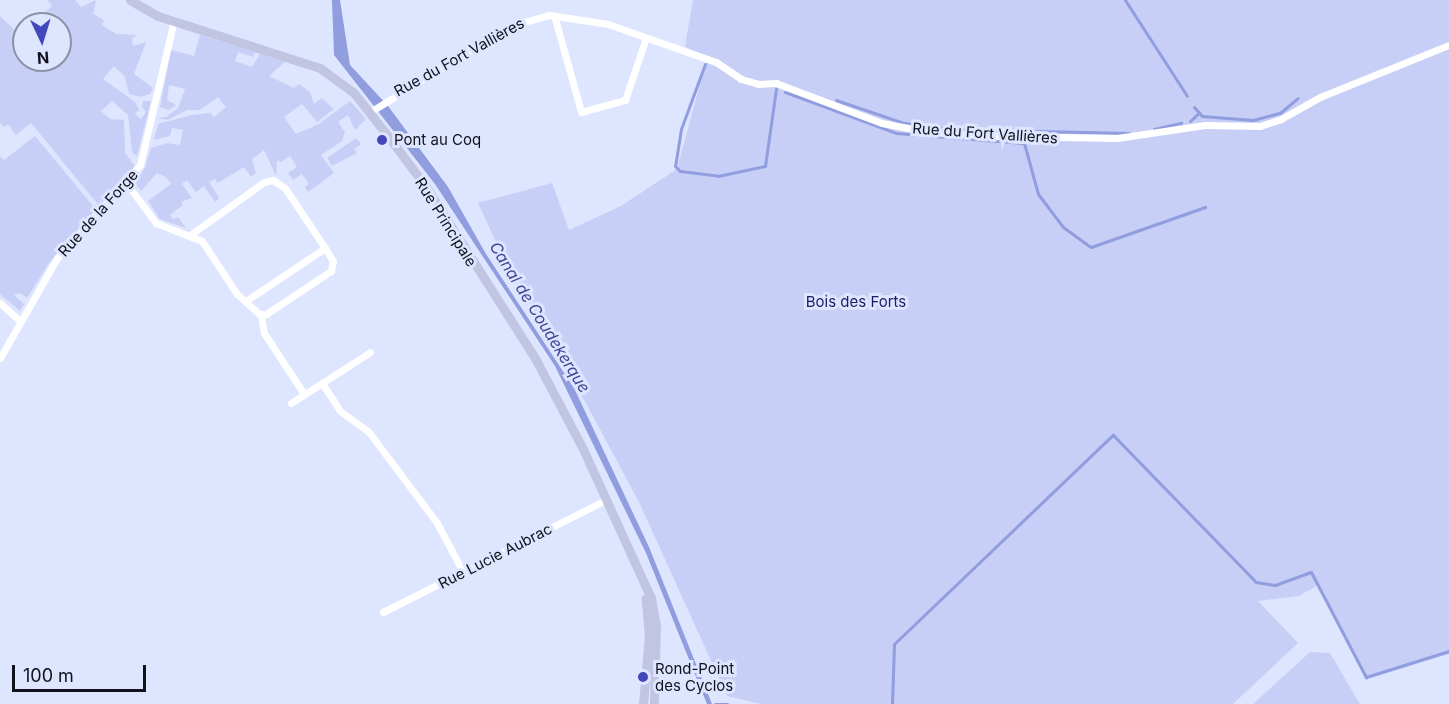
<!DOCTYPE html>
<html>
<head>
<meta charset="utf-8">
<style>
	body { margin:0 }
	#map { position:relative; width:1449px; height:704px; overflow:hidden; background:#dee5ff; font-family:Inter,sans-serif }
	div>[style] { position:absolute }
	.green>* { inset:0; background:#c7cff6 }
	.water>* { inset:0; background:#909dde }
	.stream>* { height:3px; margin:-1.5px; padding:0 1.5px; transform-origin:1.5px; border-radius:1.5px; background:#909dde }
	.street>* { height:7px; margin:-3.5px; padding:0 3.5px; transform-origin:3.5px; border-radius:3.5px; background:#fff }
	.secondary>* { height:9px; margin:-4.5px; padding:0 4.5px; transform-origin:4.5px; border-radius:4.5px; background:#c1c5e1 }
	.dots>* { width:16px; height:16px; translate:-50% -50%; box-sizing:border-box; border:3px solid #dee5ff; border-radius:50% }
	span { translate:-50% -50%; white-space:nowrap; text-align:center; line-height:1.15; -webkit-text-stroke:6px #dee5ff; paint-order:stroke }
	.street-label { font-size:15px; color:#10121d }
	.poi-label { font-size:15px; color:#10121d }
	.left { translate:0 -50%; text-align:left }
	.park-label { font-size:15px; color:#1d1d67 }
	.water-label { font-size:16px; color:#3f4795; font-style:italic }
	.north { position:absolute; left:12px; top:12px; width:60px; height:60px; box-sizing:border-box; background:#dee5ff; border:2px solid #8c91a5; border-radius:50%; rotate:176deg; font-size:16px; font-weight:700; line-height:24px; text-align:center; color:#10121d }
	.north::after { content:''; display:block; margin:auto; width:21px; height:27px; background:#4347bc; clip-path:polygon(50% 0,100% 100%,50% 72%,0 100%) }
	.scale { position:absolute; left:12px; top:665px; width:134px; height:27px; box-sizing:border-box; border:3px solid #10121d; border-top:0; padding-left:8px; font-size:18px; line-height:21px; white-space:nowrap; color:#10121d; -webkit-text-stroke:4px #dee5ff; paint-order:stroke }
</style>
</head>
<body>
<div id="map">
	<div class="green">
		<i style="clip-path:polygon(47px 0,75px 0,81px 7px,96px 0,93px 14px,104px 20px,102px 25px,116px 34px,138px 35px,132px 38px,133px 46px,146px 42px,134px 74px,153px 88px,150px 94px,140px 97px,129px 94px,125px 77px,114px 66px,103px 79px,135px 102px,139px 110px,135px 114px,141px 119px,146px 112px,142px 107px,143px 101px,151px 101px,137px 156px,132px 152px,128px 115px,112px 101px,101px 111px,110px 119px,124px 120px,125px 153px,135px 166px,101px 208px,31px 123px,16px 135px,8px 124px,4px 127px,0 123px,0 16px,20px 35px,24px 32px,24px 60px,60px 60px,60px 24px,32px 24px,52px 6px)"></i>
		<i style="clip-path:polygon(693px 0,1449px 0,1449px 654px,1367px 679px,1318px 585px,1299px 596px,1258px 601px,1298px 643px,1233px 704px,761px 704px,727px 696px,639px 502px,581px 394px,520px 293px,478px 203px,552px 183px,569px 230px,621px 206px,677px 169px,706px 62px,685px 46px)"></i>
		<i style="clip-path:polygon(200px 35px,255px 52px,253px 57px,238px 52px,235px 61px,252px 67px,260px 54px,285px 62px,269px 76px,294px 88px,299px 84px,310px 92px,314px 104px,322px 98px,334px 109px,317px 122px,302px 104px,284px 117px,296px 134px,319px 124px,350px 101px,366px 119px,355px 130px,348px 115px,338px 122px,345px 132px,342px 141px,321px 155px,334px 173px,308px 192px,305px 187px,309px 184px,302px 174px,293px 180px,288px 173px,297px 167px,290px 156px,281px 162px,277px 160px,276px 176px,264px 150px,252px 159px,256px 173px,251px 177px,244px 167px,218px 183px,215px 179px,209px 182px,219px 198px,215px 202px,204px 186px,196px 192px,187px 180px,182px 184px,192px 198px,181px 202px,183px 205px,170px 215px,173px 219px,178px 217px,186px 228px,160px 219px,148px 201px,171px 184px,166px 177px,157px 173px,141px 191px,135px 183px,145px 168px,151px 148px,167px 143px,180px 145px,183px 130px,172px 128px,170px 136px,154px 140px,158px 124px,191px 115px,210px 113px,214px 117px,226px 107px,218px 97px,200px 110px,187px 110px,168px 120px,157px 118px,166px 117px,178px 108px,185px 89px,169px 85px,167px 100px,176px 105px,169px 110px,160px 107px,171px 50px,194px 56px)"></i>
		<i style="clip-path:polygon(35px 136px,97px 211px,49px 263px,27px 298px,20px 293px,14px 295px,24px 304px,20px 311px,0 294px,0 156px,4px 160px)"></i>
		<i style="clip-path:polygon(356px 138px,361px 144px,354px 149px,357px 153px,332px 166px,327px 158px)"></i>
		<i style="clip-path:polygon(1310px 652px,1330px 653px,1360px 704px,1253px 704px)"></i>
	</div>
	<div class="water">
		<i style="clip-path:polygon(332px 0,340px 0,350px 65px,388px 106px,448px 187px,486px 254px,574px 388px,649px 547px,712px 704px,707px 704px,646px 553px,555px 366px,435px 184px,334px 55px)"></i>
	</div>
	<div class="stream">
		<i style="left:1125px;top:0;width:114px;rotate:57.1deg"></i>
		<i style="left:705px;top:64px;width:69px;rotate:110.3deg"></i>
		<i style="left:681px;top:129px;width:37px;rotate:99deg"></i>
		<i style="left:675px;top:166px;width:7px;rotate:45deg"></i>
		<i style="left:680px;top:171px;width:38px;rotate:7deg"></i>
		<i style="left:718px;top:176px;width:48px;rotate:-12deg"></i>
		<i style="left:765px;top:166px;width:78px;rotate:-81.9deg"></i>
		<i style="left:785px;top:92px;width:118px;rotate:20.3deg"></i>
		<i style="left:896px;top:133px;width:128px;rotate:4.5deg"></i>
		<i style="left:1024px;top:143px;width:53px;rotate:74.6deg"></i>
		<i style="left:1038px;top:194px;width:41px;rotate:52.9deg"></i>
		<i style="left:1063px;top:227px;width:34px;rotate:36deg"></i>
		<i style="left:1091px;top:247px;width:121px;rotate:-19.3deg"></i>
		<i style="left:836px;top:100px;width:72px;rotate:18.7deg"></i>
		<i style="left:904px;top:123px;width:46px;rotate:7.4deg"></i>
		<i style="left:950px;top:129px;width:179px;rotate:1.3deg"></i>
		<i style="left:1194px;top:107px;width:12px;rotate:48deg"></i>
		<i style="left:1202px;top:116px;width:51px;rotate:4.5deg"></i>
		<i style="left:1253px;top:120px;width:28px;rotate:-15deg"></i>
		<i style="left:1280px;top:113px;width:23px;rotate:-40deg"></i>
		<i style="left:1190px;top:121px;width:12px;rotate:-42deg"></i>
		<i style="left:1154px;top:129px;width:28px;rotate:-13deg"></i>
		<i style="left:715px;top:704px;width:12px"></i>
		<i style="left:892px;top:704px;width:60px;rotate:-88.1deg"></i>
		<i style="left:894px;top:644px;width:303px;rotate:-43.7deg"></i>
		<i style="left:1113px;top:435px;width:205px;rotate:45.8deg"></i>
		<i style="left:1256px;top:582px;width:19px;rotate:9deg"></i>
		<i style="left:1275px;top:585px;width:38px;rotate:-20deg"></i>
		<i style="left:1311px;top:572px;width:119px;rotate:62.4deg"></i>
		<i style="left:1366px;top:677px;width:87px;rotate:-17.4deg"></i>
	</div>
	<div class="street">
		<i style="left:554px;top:15px;width:101px;rotate:74.4deg"></i>
		<i style="left:581px;top:112px;width:46px;rotate:-15.3deg"></i>
		<i style="left:625px;top:100px;width:65px;rotate:-71.3deg"></i>
		<i style="left:370px;top:112px;width:161px;rotate:-31.8deg"></i>
		<i style="left:507px;top:27px;width:44px;rotate:-15.9deg"></i>
		<i style="left:549px;top:15px;width:60px;rotate:8.7deg"></i>
		<i style="left:608px;top:24px;width:114px;rotate:19.4deg"></i>
		<i style="left:716px;top:62px;width:30px;rotate:34deg"></i>
		<i style="left:741px;top:79px;width:18px;rotate:16deg"></i>
		<i style="left:758px;top:84px;width:18px;rotate:-3deg"></i>
		<i style="left:776px;top:83px;width:113px;rotate:20.7deg"></i>
		<i style="left:882px;top:123px;width:48px;rotate:10.8deg"></i>
		<i style="left:929px;top:132px;width:67px;rotate:3.4deg"></i>
		<i style="left:996px;top:136px;width:121px;rotate:0.9deg"></i>
		<i style="left:1117px;top:138px;width:89px;rotate:-8.4deg"></i>
		<i style="left:1205px;top:125px;width:55px;rotate:1deg"></i>
		<i style="left:1260px;top:126px;width:22px;rotate:-18deg"></i>
		<i style="left:1281px;top:119px;width:45px;rotate:-29.4deg"></i>
		<i style="left:1320px;top:97px;width:139px;rotate:-22deg"></i>
		<i style="left:127px;top:184px;width:49px;rotate:53.4deg"></i>
		<i style="left:156px;top:223px;width:49px;rotate:21.4deg"></i>
		<i style="left:202px;top:241px;width:64px;rotate:56.6deg"></i>
		<i style="left:237px;top:294px;width:30px;rotate:42deg"></i>
		<i style="left:259px;top:314px;width:7px"></i>
		<i style="left:266px;top:314px;width:78px;rotate:-33.5deg"></i>
		<i style="left:331px;top:271px;width:10px;rotate:-79deg"></i>
		<i style="left:333px;top:261px;width:15px;rotate:-122deg"></i>
		<i style="left:325px;top:248px;width:94px;rotate:146.3deg"></i>
		<i style="left:190px;top:235px;width:91px;rotate:-35.6deg"></i>
		<i style="left:264px;top:182px;width:9px;rotate:-13deg"></i>
		<i style="left:273px;top:180px;width:14px;rotate:34deg"></i>
		<i style="left:285px;top:188px;width:72px;rotate:56.3deg"></i>
		<i style="left:0;top:303px;width:25px;rotate:42deg"></i>
		<i style="left:261px;top:315px;width:18px;rotate:81deg"></i>
		<i style="left:264px;top:333px;width:73px;rotate:56.7deg"></i>
		<i style="left:0;top:358px;width:115px;rotate:-60.3deg"></i>
		<i style="left:57px;top:258px;width:125px;rotate:-48.3deg"></i>
		<i style="left:140px;top:165px;width:149px;rotate:-76.8deg"></i>
		<i style="left:322px;top:383px;width:33px;rotate:57deg"></i>
		<i style="left:340px;top:411px;width:34px;rotate:36deg"></i>
		<i style="left:368px;top:431px;width:115px;rotate:53.1deg"></i>
		<i style="left:437px;top:523px;width:55px;rotate:62deg"></i>
		<i style="left:291px;top:403px;width:94px;rotate:-32.8deg"></i>
		<i style="left:383px;top:612px;width:250px;rotate:-26.7deg"></i>
	</div>
	<div class="secondary">
		<i style="left:130px;top:0;width:32px;rotate:30deg"></i>
		<i style="left:158px;top:16px;width:170px;rotate:17.8deg"></i>
		<i style="left:320px;top:68px;width:42px;rotate:36.3deg"></i>
		<i style="left:354px;top:93px;width:60px;rotate:51.8deg"></i>
		<i style="left:391px;top:140px;width:59px;rotate:53.3deg"></i>
		<i style="left:426px;top:187px;width:203px;rotate:57.5deg"></i>
		<i style="left:535px;top:358px;width:103px;rotate:62.2deg"></i>
		<i style="left:583px;top:449px;width:164px;rotate:65.5deg"></i>
		<i style="left:651px;top:598px;width:27px;rotate:80deg"></i>
		<i style="left:656px;top:625px;width:79px;rotate:91.5deg"></i>
		<i style="left:643px;top:704px;width:68px;rotate:-85deg"></i>
		<i style="left:649px;top:636px;width:38px;rotate:-95deg"></i>
	</div>
	<div class="dots">
		<i style="left:382px;top:140px;background:#4347bc"></i>
		<i style="left:643px;top:677px;background:#4347bc"></i>
	</div>
	<div class="street-label">
		<span style="left:459px;top:57px;rotate:-29deg">Rue du Fort Vallières</span>
		<span style="left:985px;top:133px;rotate:4deg">Rue du Fort Vallières</span>
		<span style="left:98px;top:213px;rotate:-48deg">Rue de la Forge</span>
		<span style="left:446px;top:222px;rotate:58deg">Rue Principale</span>
		<span style="left:495px;top:556px;rotate:-27deg">Rue Lucie Aubrac</span>
	</div>
	<div class="poi-label">
		<span class="left" style="left:394px;top:140px">Pont au Coq</span>
		<span class="left" style="left:655px;top:677px">Rond-Point<br>des Cyclos</span>
	</div>
	<div class="park-label">
		<span style="left:856px;top:302px">Bois des Forts</span>
	</div>
	<div class="water-label">
		<span style="left:540px;top:317px;rotate:58deg">Canal de Coudekerque</span>
	</div>
	<div class="north">N</div>
	<div class="scale">100 m</div>
</div>
</body>
</html>
